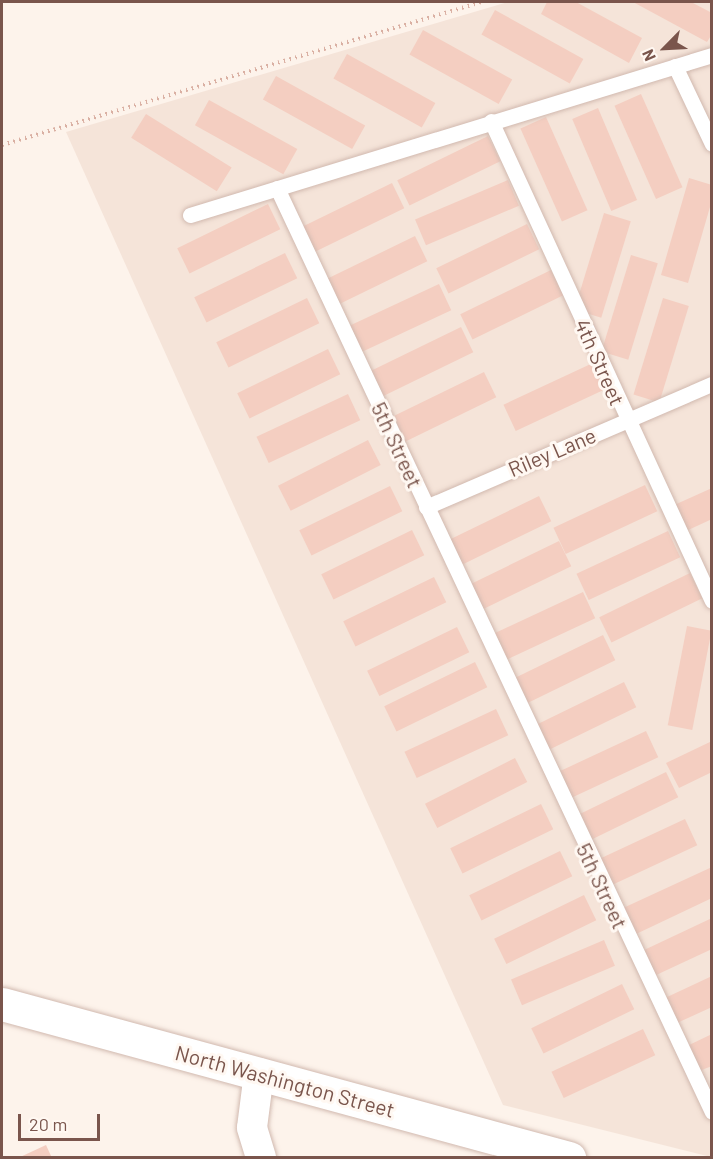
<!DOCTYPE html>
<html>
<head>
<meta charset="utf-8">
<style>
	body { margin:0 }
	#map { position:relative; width:713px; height:1159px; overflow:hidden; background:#fdf3eb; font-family:Barlow,sans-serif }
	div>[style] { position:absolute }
	.residential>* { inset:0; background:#f5e4d9 }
	.building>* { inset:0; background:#f4cec1; transform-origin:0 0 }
	.path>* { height:4px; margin-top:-2px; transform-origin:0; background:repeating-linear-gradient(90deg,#dab0a3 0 1.5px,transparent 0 6px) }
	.roads { filter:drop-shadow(0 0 2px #d1b9af) drop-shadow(0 0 2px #d1b9af) }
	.lane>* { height:15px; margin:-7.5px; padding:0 7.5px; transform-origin:7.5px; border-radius:7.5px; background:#fff }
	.street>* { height:30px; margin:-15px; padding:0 15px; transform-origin:15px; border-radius:15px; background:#fff }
	.secondary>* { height:33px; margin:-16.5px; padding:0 16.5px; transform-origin:16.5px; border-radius:16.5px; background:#fff }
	span { translate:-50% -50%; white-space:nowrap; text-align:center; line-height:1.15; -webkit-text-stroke:6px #fff8f2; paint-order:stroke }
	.street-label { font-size:21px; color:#7a554c }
	.frame { position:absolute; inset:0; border:3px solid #7a554c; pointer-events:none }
	.north { position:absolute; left:635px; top:18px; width:60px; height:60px; -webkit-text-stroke:4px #fff8f2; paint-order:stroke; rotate:246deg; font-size:16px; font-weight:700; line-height:24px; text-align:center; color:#7a554c }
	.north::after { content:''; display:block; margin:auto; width:21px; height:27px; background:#7a554c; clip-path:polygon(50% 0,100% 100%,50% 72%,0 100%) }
	.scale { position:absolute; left:18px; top:1114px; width:82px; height:27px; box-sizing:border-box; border:3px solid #7a554c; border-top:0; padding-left:8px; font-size:18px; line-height:21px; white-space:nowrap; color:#7a554c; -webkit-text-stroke:4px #fff8f2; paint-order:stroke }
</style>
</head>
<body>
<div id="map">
	<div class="residential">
		<i style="clip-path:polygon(508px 2px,711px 2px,711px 1157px,503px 1105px,66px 132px)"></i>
	</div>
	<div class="building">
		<i style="clip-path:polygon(547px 2px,576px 2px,642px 38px,629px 63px,541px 14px)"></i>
		<i style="clip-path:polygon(633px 2px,691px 2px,712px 13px,712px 34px,707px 42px)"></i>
		<i style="left:495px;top:10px;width:101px;height:28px;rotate:29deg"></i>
		<i style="left:423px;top:30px;width:102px;height:28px;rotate:29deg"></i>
		<i style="left:347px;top:54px;width:101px;height:28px;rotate:29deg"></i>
		<i style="left:276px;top:76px;width:102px;height:27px;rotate:29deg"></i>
		<i style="left:641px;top:94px;width:102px;height:29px;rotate:66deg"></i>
		<i style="left:209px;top:100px;width:101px;height:29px;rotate:29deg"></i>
		<i style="left:598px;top:108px;width:100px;height:28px;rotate:67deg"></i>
		<i style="left:146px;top:114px;width:101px;height:28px;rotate:32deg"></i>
		<i style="left:546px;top:117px;width:102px;height:28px;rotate:66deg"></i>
		<i style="left:488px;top:136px;width:28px;height:101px;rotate:64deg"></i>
		<i style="clip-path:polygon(689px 178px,712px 185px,712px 200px,688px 283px,661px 275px)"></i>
		<i style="left:508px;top:180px;width:28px;height:101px;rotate:67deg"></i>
		<i style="left:392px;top:183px;width:28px;height:101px;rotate:64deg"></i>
		<i style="left:268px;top:204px;width:28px;height:101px;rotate:64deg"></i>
		<i style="left:604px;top:213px;width:28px;height:101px;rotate:17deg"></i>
		<i style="left:527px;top:224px;width:28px;height:101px;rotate:64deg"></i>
		<i style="left:415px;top:236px;width:28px;height:100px;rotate:64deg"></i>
		<i style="left:285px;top:253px;width:28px;height:101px;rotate:64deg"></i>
		<i style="left:631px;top:255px;width:28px;height:101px;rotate:17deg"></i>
		<i style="left:551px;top:270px;width:28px;height:101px;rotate:64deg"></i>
		<i style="left:439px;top:284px;width:29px;height:100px;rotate:65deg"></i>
		<i style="left:307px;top:298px;width:28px;height:101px;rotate:64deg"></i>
		<i style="left:663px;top:298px;width:27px;height:101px;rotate:17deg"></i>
		<i style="left:461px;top:327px;width:28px;height:100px;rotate:64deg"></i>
		<i style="left:328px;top:349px;width:28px;height:101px;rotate:64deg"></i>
		<i style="left:595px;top:362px;width:29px;height:101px;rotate:65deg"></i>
		<i style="left:484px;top:372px;width:28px;height:101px;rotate:64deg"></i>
		<i style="left:348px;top:394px;width:29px;height:101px;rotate:65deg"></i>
		<i style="left:368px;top:440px;width:28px;height:101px;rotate:63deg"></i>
		<i style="left:645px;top:485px;width:29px;height:101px;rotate:65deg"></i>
		<i style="left:390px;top:486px;width:28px;height:101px;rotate:64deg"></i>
		<i style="clip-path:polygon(712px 488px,712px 519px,684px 532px,672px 506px)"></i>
		<i style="left:539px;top:496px;width:28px;height:101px;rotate:64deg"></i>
		<i style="left:412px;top:530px;width:28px;height:101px;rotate:64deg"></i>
		<i style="left:668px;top:531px;width:29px;height:101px;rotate:65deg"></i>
		<i style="left:559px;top:541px;width:28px;height:101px;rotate:64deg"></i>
		<i style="left:690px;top:573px;width:28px;height:101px;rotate:64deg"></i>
		<i style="left:434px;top:577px;width:28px;height:101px;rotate:64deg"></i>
		<i style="left:583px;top:592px;width:29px;height:101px;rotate:65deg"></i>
		<i style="left:687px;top:626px;width:25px;height:101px;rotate:11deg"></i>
		<i style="left:457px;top:627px;width:28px;height:100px;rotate:64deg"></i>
		<i style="left:603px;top:635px;width:28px;height:101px;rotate:64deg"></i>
		<i style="left:475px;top:662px;width:28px;height:101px;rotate:64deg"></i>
		<i style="left:624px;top:682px;width:28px;height:101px;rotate:64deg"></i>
		<i style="left:496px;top:709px;width:29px;height:101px;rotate:65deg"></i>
		<i style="left:646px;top:731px;width:29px;height:101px;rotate:65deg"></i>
		<i style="clip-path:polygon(712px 741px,712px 772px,679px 788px,666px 763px)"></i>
		<i style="left:515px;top:758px;width:27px;height:101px;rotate:63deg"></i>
		<i style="left:666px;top:772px;width:28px;height:101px;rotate:64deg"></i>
		<i style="left:541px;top:804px;width:28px;height:101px;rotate:64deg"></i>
		<i style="left:685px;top:819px;width:29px;height:100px;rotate:65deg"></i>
		<i style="left:560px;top:851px;width:28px;height:101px;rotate:64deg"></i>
		<i style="clip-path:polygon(712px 867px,712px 898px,634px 935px,621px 909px)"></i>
		<i style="left:584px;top:895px;width:28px;height:100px;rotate:64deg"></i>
		<i style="clip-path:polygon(712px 918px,712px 949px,654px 976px,642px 951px)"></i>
		<i style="left:604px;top:940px;width:28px;height:101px;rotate:67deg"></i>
		<i style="clip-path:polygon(712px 976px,712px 1007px,677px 1023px,665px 998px)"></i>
		<i style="left:622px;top:984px;width:28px;height:101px;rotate:64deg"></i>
		<i style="left:643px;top:1029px;width:29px;height:101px;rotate:65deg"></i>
		<i style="clip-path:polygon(712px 1034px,712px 1066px,699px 1071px,687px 1046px)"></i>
		<i style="clip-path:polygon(46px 1145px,52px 1158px,18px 1158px)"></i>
	</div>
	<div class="path">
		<i style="left:2px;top:145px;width:500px;rotate:-16.6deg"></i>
	</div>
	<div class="roads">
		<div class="lane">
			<i style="left:675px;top:66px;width:86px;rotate:64.6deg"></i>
			<i style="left:491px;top:121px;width:528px;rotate:65.28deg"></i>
			<i style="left:277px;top:188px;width:1021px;rotate:64.79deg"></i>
			<i style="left:190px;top:215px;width:546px;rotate:-17.04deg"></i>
			<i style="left:426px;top:507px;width:311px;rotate:-23.3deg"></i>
		</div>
		<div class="street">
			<i style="left:259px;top:1073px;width:55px;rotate:97.3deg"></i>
			<i style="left:252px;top:1128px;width:31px;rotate:73deg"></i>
		</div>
		<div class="secondary">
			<i style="left:2px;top:1004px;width:588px;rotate:15.2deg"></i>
		</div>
	</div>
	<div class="street-label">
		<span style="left:600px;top:362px;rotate:66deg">4th Street</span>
		<span style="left:397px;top:445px;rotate:65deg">5th Street</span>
		<span style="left:552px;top:452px;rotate:-23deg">Riley Lane</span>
		<span style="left:602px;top:886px;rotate:65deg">5th Street</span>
		<span style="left:285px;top:1081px;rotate:15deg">North Washington Street</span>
	</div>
	<div class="frame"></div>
	<div class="north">N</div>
	<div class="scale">20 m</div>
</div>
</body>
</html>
